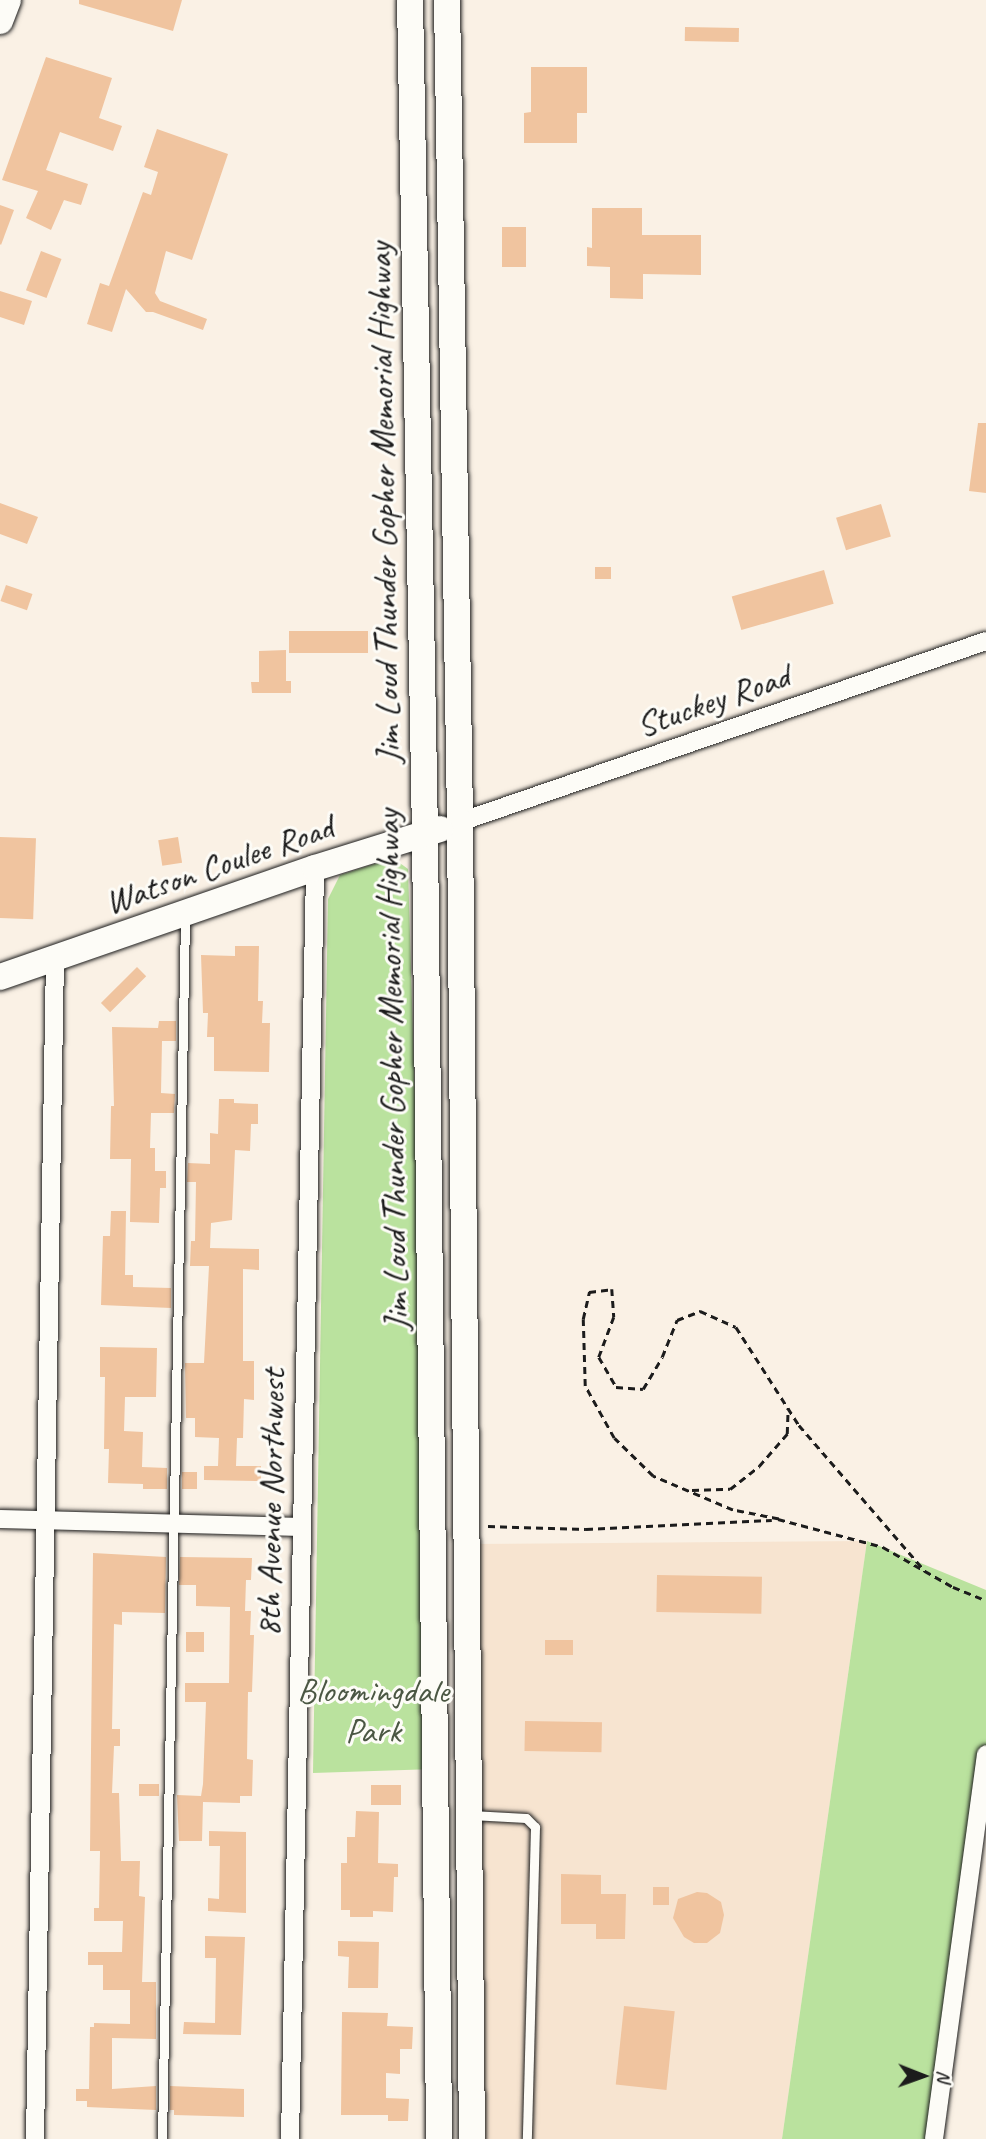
<!DOCTYPE html>
<html>
<head>
<meta charset="utf-8">
<style>
	body { margin:0 }
	#map { position:relative; width:986px; height:2139px; overflow:hidden; background:#faf1e5; font-family:Caveat,sans-serif }
	div>[style] { position:absolute }
	.built>* { inset:0; background:#f7e4d0 }
	.green>* { inset:0; background:#bae29e }
	.building>* { inset:0; background:#f0c49f; transform-origin:0 0 }
	.path>* { height:2.5px; margin-top:-1.25px; transform-origin:0; background:repeating-linear-gradient(90deg,#1c1c1c 0 7px,transparent 0 12px) }
	.roads { filter:drop-shadow(0 0 2px #1c1c1c) drop-shadow(0 0 2px #1c1c1c) }
	.service>* { height:9px; margin:-4.5px; padding:0 4.5px; transform-origin:4.5px; border-radius:4.5px; background:#fdfcf7 }
	.minor>* { height:18px; margin:-9px; padding:0 9px; transform-origin:9px; border-radius:9px; background:#fdfcf7 }
	.secondary>* { height:26px; margin:-13px; padding:0 13px; transform-origin:13px; border-radius:13px; background:#fdfcf7 }
	span { translate:-50% -50%; white-space:nowrap; text-align:center; line-height:1.15; -webkit-text-stroke:6px #fdfcf7; paint-order:stroke }
	.street-label { font-size:35px; color:#1c1c1c }
	.park-label { font-size:35px; color:#4b5743 }
	.north { position:absolute; left:888px; top:2041px; width:70px; height:70px; -webkit-text-stroke:5px #fdfcf7; paint-order:stroke; rotate:91deg; font-size:19px; font-weight:700; line-height:28px; text-align:center; color:#1c1c1c }
	.north::after { content:''; display:block; margin:auto; width:24px; height:32px; background:#1c1c1c; clip-path:polygon(50% 0,100% 100%,50% 72%,0 100%) }
</style>
</head>
<body>
<div id="map">
	<div class="built">
		<i style="clip-path:polygon(867px 1541px,782px 2139px,472px 2139px,466px 1544px)"></i>
	</div>
	<div class="green">
		<i style="clip-path:polygon(393px 858px,408px 869px,435px 1769px,313px 1773px,328px 899px,340px 875px)"></i>
		<i style="clip-path:polygon(867px 1541px,986px 1590px,986px 1755px,934px 2139px,782px 2139px)"></i>
	</div>
	<div class="building">
		<i style="clip-path:polygon(79px 0,182px 0,173px 31px,79px 4px)"></i>
		<i style="left:685px;top:27px;width:54px;height:14px;rotate:1deg"></i>
		<i style="clip-path:polygon(46px 57px,112px 78px,99px 118px,122px 126px,113px 151px,60px 132px,46px 170px,88px 184px,81px 205px,64px 200px,51px 230px,26px 218px,38px 191px,2px 180px)"></i>
		<i style="clip-path:polygon(531px 67px,587px 67px,587px 113px,577px 113px,577px 143px,524px 143px,524px 113px,531px 112px)"></i>
		<i style="clip-path:polygon(157px 129px,228px 154px,192px 260px,166px 251px,155px 293px,160px 301px,207px 319px,203px 330px,153px 312px,146px 312px,126px 289px,112px 332px,87px 324px,100px 283px,109px 286px,143px 192px,151px 195px,158px 172px,144px 167px)"></i>
		<i style="clip-path:polygon(0 205px,14px 210px,1px 245px,0 244px)"></i>
		<i style="clip-path:polygon(592px 208px,642px 208px,642px 235px,701px 235px,701px 275px,643px 274px,643px 299px,610px 298px,610px 267px,587px 266px,587px 247px,592px 248px)"></i>
		<i style="left:502px;top:227px;width:24px;height:40px"></i>
		<i style="left:41px;top:251px;width:22px;height:42px;rotate:21deg"></i>
		<i style="clip-path:polygon(0 291px,32px 301px,24px 325px,0 317px)"></i>
		<i style="clip-path:polygon(978px 423px,986px 423px,986px 493px,969px 491px)"></i>
		<i style="clip-path:polygon(0 503px,38px 517px,27px 544px,0 534px)"></i>
		<i style="left:881px;top:504px;width:34px;height:47px;rotate:73deg"></i>
		<i style="left:595px;top:567px;width:16px;height:12px"></i>
		<i style="left:824px;top:570px;width:35px;height:96px;rotate:74deg"></i>
		<i style="left:6px;top:585px;width:28px;height:17px;rotate:19deg"></i>
		<i style="left:289px;top:631px;width:79px;height:22px"></i>
		<i style="clip-path:polygon(286px 650px,286px 681px,291px 681px,291px 693px,252px 693px,251px 682px,259px 682px,259px 651px)"></i>
		<i style="left:0;top:837px;width:36px;height:81px;rotate:2deg"></i>
		<i style="left:178px;top:837px;width:26px;height:20px;rotate:81deg"></i>
		<i style="clip-path:polygon(235px 946px,259px 946px,258px 1001px,263px 1001px,262px 1023px,270px 1023px,269px 1072px,214px 1071px,214px 1037px,207px 1037px,208px 1013px,203px 1013px,201px 955px,235px 956px)"></i>
		<i style="left:137px;top:967px;width:13px;height:51px;rotate:45deg"></i>
		<i style="clip-path:polygon(159px 1021px,176px 1021px,176px 1041px,162px 1041px,161px 1093px,175px 1094px,174px 1113px,151px 1113px,150px 1148px,155px 1148px,155px 1171px,166px 1171px,166px 1188px,160px 1188px,159px 1223px,130px 1222px,131px 1159px,110px 1159px,111px 1106px,114px 1106px,112px 1027px,158px 1028px)"></i>
		<i style="clip-path:polygon(219px 1099px,234px 1099px,234px 1103px,258px 1104px,258px 1124px,251px 1124px,250px 1151px,235px 1150px,232px 1220px,211px 1223px,210px 1248px,259px 1249px,259px 1270px,243px 1269px,243px 1361px,254px 1361px,254px 1400px,244px 1399px,243px 1438px,237px 1438px,236px 1466px,261px 1466px,261px 1481px,204px 1480px,204px 1466px,218px 1466px,219px 1438px,195px 1437px,195px 1418px,186px 1418px,185px 1363px,204px 1363px,209px 1266px,190px 1266px,191px 1241px,195px 1241px,196px 1182px,187px 1182px,188px 1163px,210px 1164px,210px 1133px,218px 1134px)"></i>
		<i style="clip-path:polygon(111px 1211px,126px 1211px,125px 1275px,133px 1275px,133px 1287px,171px 1288px,171px 1308px,101px 1305px,103px 1236px,110px 1236px)"></i>
		<i style="clip-path:polygon(100px 1347px,157px 1348px,156px 1397px,125px 1397px,124px 1431px,143px 1432px,142px 1467px,167px 1468px,167px 1489px,143px 1489px,143px 1484px,108px 1483px,109px 1449px,104px 1449px,105px 1377px,100px 1377px)"></i>
		<i style="left:182px;top:1472px;width:15px;height:17px"></i>
		<i style="clip-path:polygon(93px 1553px,166px 1557px,165px 1613px,122px 1612px,122px 1625px,114px 1624px,112px 1729px,120px 1729px,120px 1746px,114px 1746px,112px 1793px,119px 1793px,121px 1861px,140px 1861px,139px 1896px,145px 1897px,142px 1982px,156px 1982px,156px 2039px,112px 2038px,112px 2089px,156px 2086px,156px 2110px,87px 2107px,87px 2101px,76px 2101px,76px 2089px,89px 2089px,90px 2027px,94px 2027px,94px 2023px,130px 2024px,130px 1990px,103px 1990px,103px 1965px,88px 1965px,88px 1952px,122px 1952px,123px 1921px,94px 1921px,94px 1908px,99px 1908px,100px 1851px,90px 1851px)"></i>
		<i style="clip-path:polygon(180px 1557px,252px 1558px,251px 1580px,246px 1580px,245px 1611px,251px 1611px,250px 1635px,254px 1635px,252px 1692px,248px 1692px,247px 1759px,253px 1760px,252px 1796px,240px 1796px,240px 1803px,203px 1802px,202px 1841px,179px 1841px,177px 1795px,201px 1796px,203px 1784px,206px 1702px,185px 1702px,185px 1683px,229px 1683px,230px 1607px,196px 1606px,196px 1585px,179px 1585px)"></i>
		<i style="left:657px;top:1575px;width:105px;height:37px;rotate:1deg"></i>
		<i style="left:186px;top:1632px;width:18px;height:20px"></i>
		<i style="left:545px;top:1640px;width:28px;height:15px"></i>
		<i style="left:525px;top:1721px;width:77px;height:30px;rotate:1deg"></i>
		<i style="left:139px;top:1784px;width:20px;height:12px"></i>
		<i style="left:371px;top:1785px;width:30px;height:20px"></i>
		<i style="clip-path:polygon(356px 1811px,379px 1812px,378px 1863px,398px 1864px,398px 1877px,394px 1877px,393px 1912px,373px 1911px,373px 1917px,350px 1917px,350px 1910px,341px 1910px,341px 1863px,347px 1863px,347px 1837px,355px 1837px)"></i>
		<i style="clip-path:polygon(209px 1831px,246px 1832px,246px 1913px,208px 1911px,208px 1898px,219px 1899px,220px 1846px,209px 1846px)"></i>
		<i style="clip-path:polygon(561px 1874px,601px 1875px,601px 1894px,626px 1894px,625px 1939px,596px 1939px,596px 1924px,561px 1924px)"></i>
		<i style="left:653px;top:1887px;width:16px;height:18px"></i>
		<i style="clip-path:polygon(697px 1892px,707px 1893px,721px 1902px,724px 1915px,720px 1933px,707px 1943px,694px 1943px,684px 1937px,673px 1918px,678px 1899px)"></i>
		<i style="clip-path:polygon(205px 1936px,245px 1937px,241px 2035px,183px 2034px,184px 2022px,215px 2023px,216px 1958px,205px 1958px)"></i>
		<i style="clip-path:polygon(338px 1941px,379px 1942px,378px 1988px,348px 1988px,349px 1957px,338px 1956px)"></i>
		<i style="left:624px;top:2006px;width:51px;height:79px;rotate:6deg"></i>
		<i style="clip-path:polygon(342px 2012px,388px 2013px,387px 2026px,413px 2027px,412px 2049px,400px 2049px,400px 2074px,386px 2073px,386px 2098px,409px 2099px,408px 2121px,388px 2121px,388px 2115px,341px 2115px)"></i>
		<i style="clip-path:polygon(170px 2086px,244px 2089px,244px 2117px,174px 2115px,174px 2110px,170px 2110px)"></i>
	</div>
	<div class="path">
		<i style="left:692px;top:1490px;width:38px;rotate:-2deg"></i>
		<i style="left:730px;top:1489px;width:37px;rotate:-38deg"></i>
		<i style="left:759px;top:1466px;width:43px;rotate:-48.8deg"></i>
		<i style="left:787px;top:1434px;width:26px;rotate:-88deg"></i>
		<i style="left:778px;top:1519px;width:109px;rotate:14.9deg"></i>
		<i style="left:883px;top:1547px;width:81px;rotate:29.7deg"></i>
		<i style="left:953px;top:1587px;width:35px;rotate:22deg"></i>
		<i style="left:779px;top:1519px;width:47px;rotate:-168.9deg"></i>
		<i style="left:733px;top:1510px;width:87px;rotate:-157deg"></i>
		<i style="left:653px;top:1476px;width:54px;rotate:-135.7deg"></i>
		<i style="left:614px;top:1438px;width:60px;rotate:-119.1deg"></i>
		<i style="left:585px;top:1386px;width:67px;rotate:-91.7deg"></i>
		<i style="left:583px;top:1319px;width:28px;rotate:-77deg"></i>
		<i style="left:589px;top:1292px;width:23px;rotate:-7deg"></i>
		<i style="left:612px;top:1289px;width:28px;rotate:86deg"></i>
		<i style="left:614px;top:1317px;width:43px;rotate:110.6deg"></i>
		<i style="left:599px;top:1357px;width:34px;rotate:60deg"></i>
		<i style="left:616px;top:1387px;width:27px;rotate:4deg"></i>
		<i style="left:643px;top:1389px;width:37px;rotate:-59deg"></i>
		<i style="left:662px;top:1357px;width:40px;rotate:-68deg"></i>
		<i style="left:677px;top:1320px;width:25px;rotate:-21deg"></i>
		<i style="left:700px;top:1311px;width:39px;rotate:24deg"></i>
		<i style="left:736px;top:1327px;width:117px;rotate:57.3deg"></i>
		<i style="left:799px;top:1425px;width:193px;rotate:49.2deg"></i>
		<i style="left:488px;top:1526px;width:98px;rotate:1.8deg"></i>
		<i style="left:586px;top:1529px;width:186px;rotate:-2.8deg"></i>
	</div>
	<div class="roads">
		<div class="service">
			<i style="left:471px;top:1815px;width:55px;rotate:3.1deg"></i>
			<i style="left:526px;top:1818px;width:13px;rotate:45deg"></i>
			<i style="left:535px;top:1827px;width:312px;rotate:91.5deg"></i>
			<i style="left:162px;top:2139px;width:1221px;rotate:-88.92deg"></i>
		</div>
		<div class="minor">
			<i style="left:460px;top:822px;width:556px;rotate:-18.99deg"></i>
			<i style="left:0;top:1519px;width:302px;rotate:1.5deg"></i>
			<i style="left:35px;top:2139px;width:1182px;rotate:-89.03deg"></i>
			<i style="left:290px;top:2139px;width:1271px;rotate:-88.87deg"></i>
			<i style="left:934px;top:2139px;width:388px;rotate:-82.3deg"></i>
		</div>
		<div class="secondary">
			<i style="left:410px;top:0;width:835px;rotate:88.97deg"></i>
			<i style="left:425px;top:835px;width:1304px;rotate:89.38deg"></i>
			<i style="left:447px;top:0;width:822px;rotate:89.09deg"></i>
			<i style="left:460px;top:822px;width:1317px;rotate:89.48deg"></i>
			<i style="left:0;top:21px;width:22px;rotate:-69deg"></i>
			<i style="left:0;top:977px;width:333px;rotate:-19.1deg"></i>
			<i style="left:315px;top:868px;width:131px;rotate:-17.3deg"></i>
		</div>
	</div>
	<div class="street-label">
		<span style="left:384px;top:503px;rotate:-91deg">Jim Loud Thunder Gopher Memorial Highway</span>
		<span style="left:713px;top:701px;rotate:-19deg">Stuckey Road</span>
		<span style="left:219px;top:865px;rotate:-19deg">Watson Coulee Road</span>
		<span style="left:392px;top:1070px;rotate:-91deg">Jim Loud Thunder Gopher Memorial Highway</span>
		<span style="left:271px;top:1503px;rotate:-89deg">8th Avenue Northwest</span>
	</div>
	<div class="park-label">
		<span style="left:373px;top:1711px">Bloomingdale<br>Park</span>
	</div>
	<div class="north">N</div>
</div>
</body>
</html>
